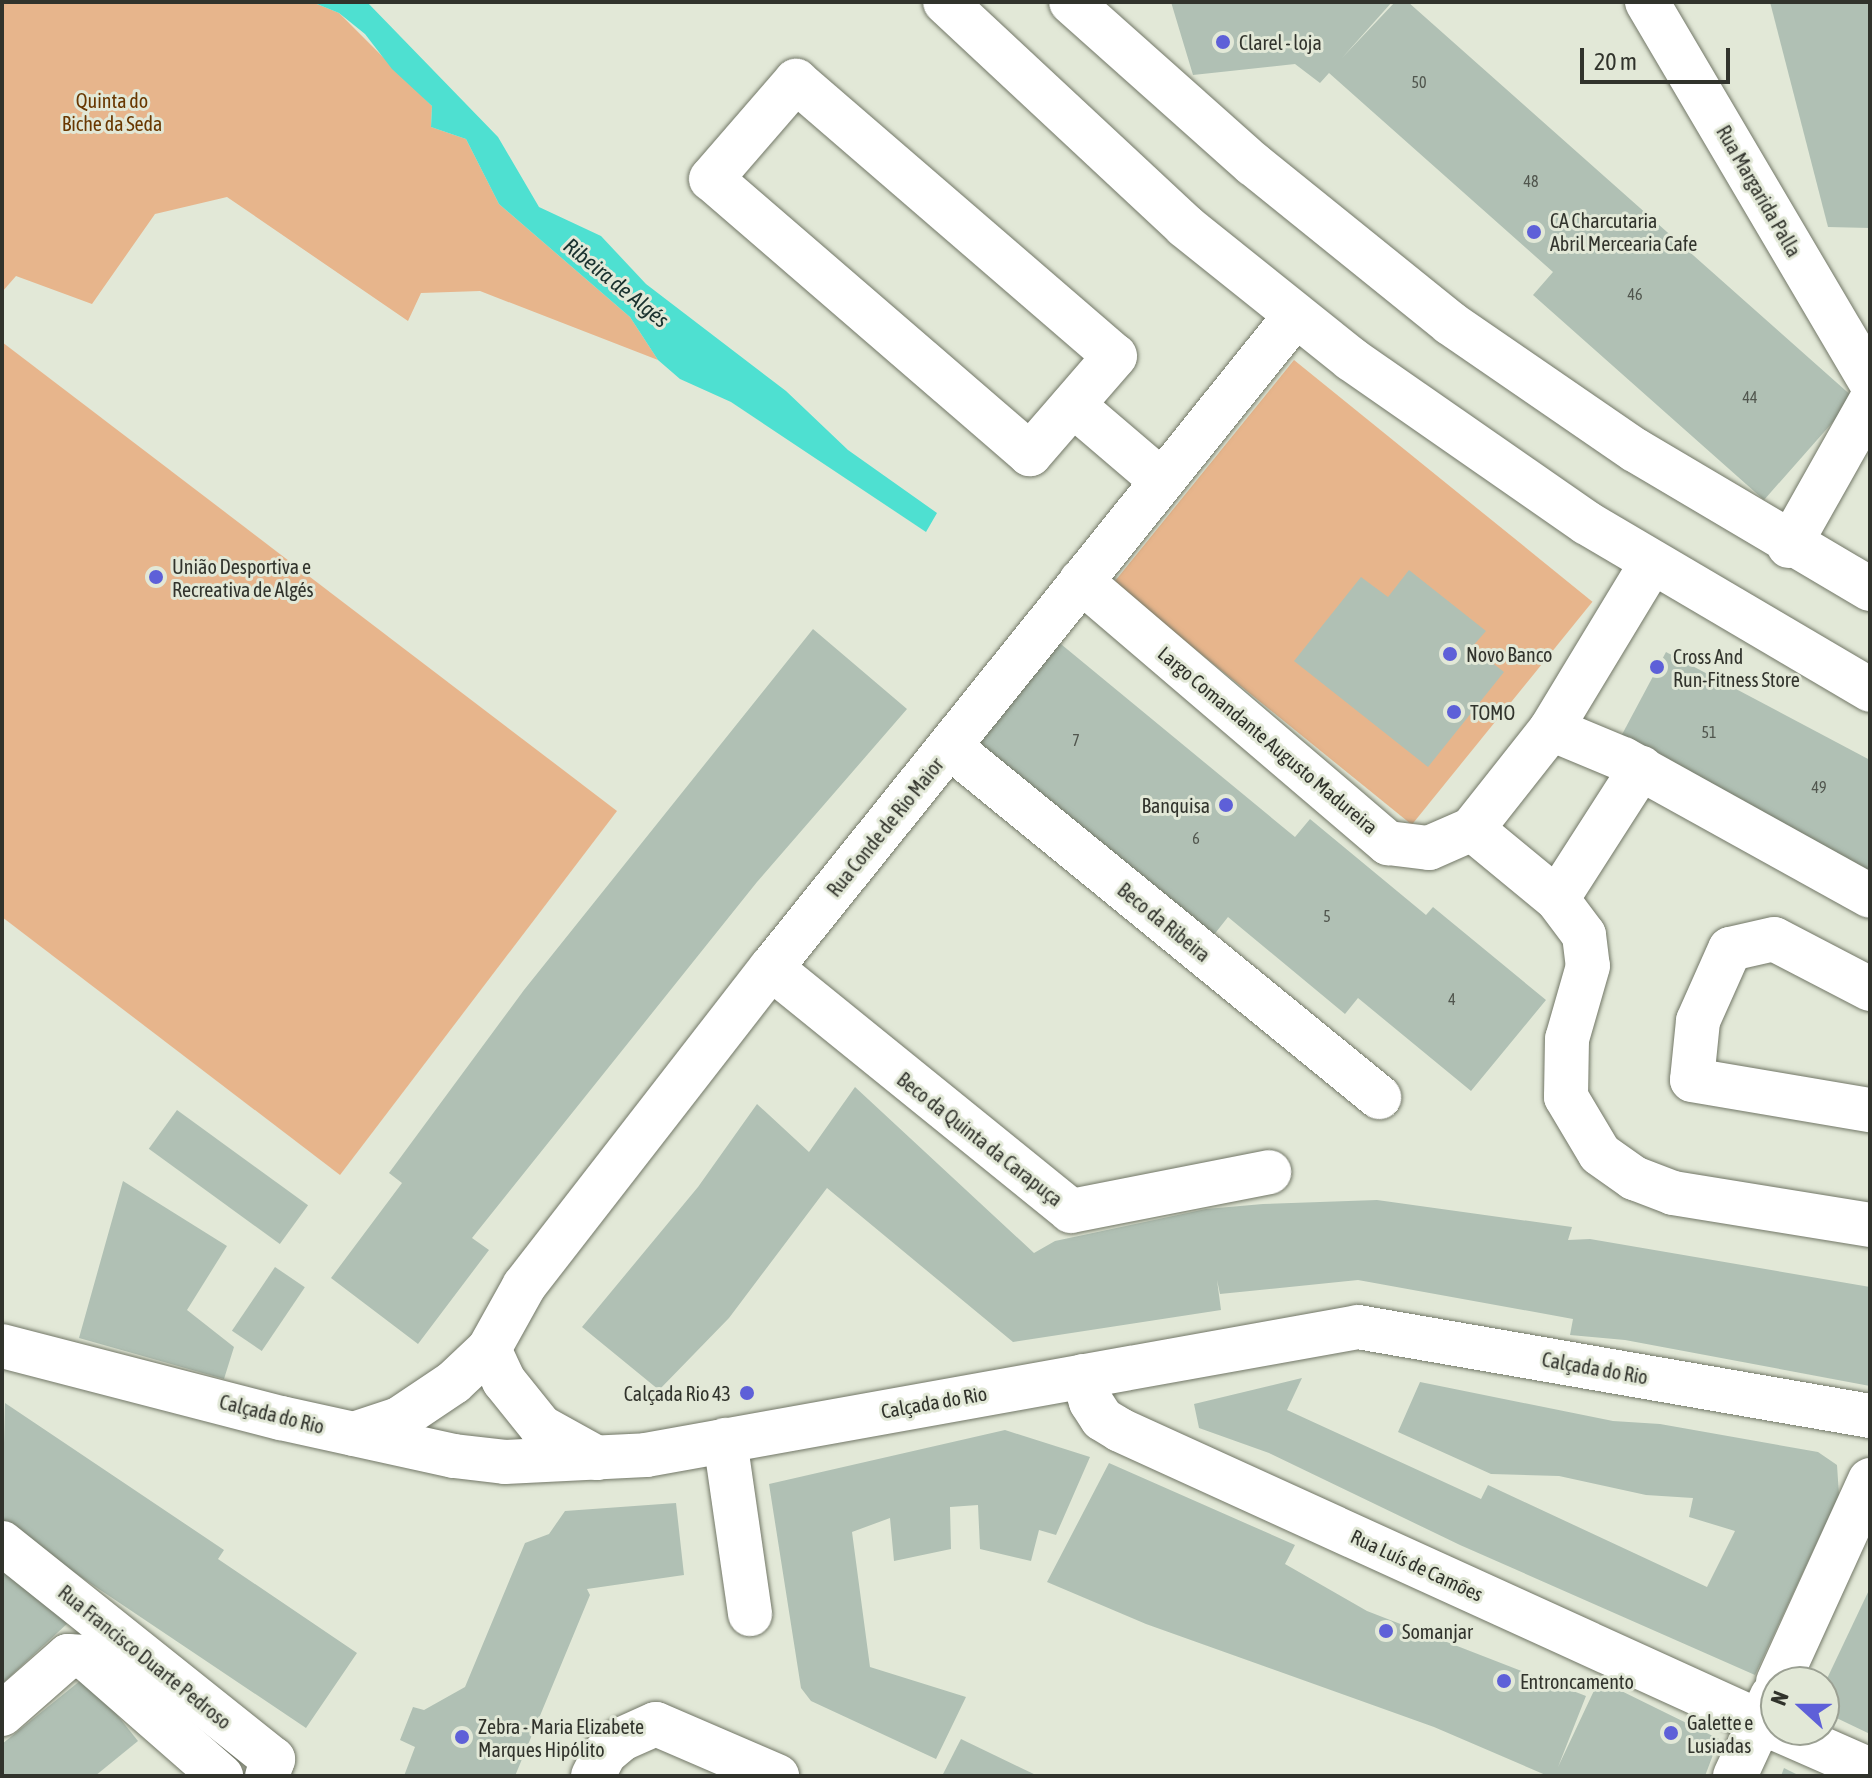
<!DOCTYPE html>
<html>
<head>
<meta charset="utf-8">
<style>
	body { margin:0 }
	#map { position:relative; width:1872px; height:1778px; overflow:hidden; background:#e2e8d7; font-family:"Asap Condensed",sans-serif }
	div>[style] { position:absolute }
	.green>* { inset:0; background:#e7b58c; transform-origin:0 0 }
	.water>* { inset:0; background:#4ee0d1 }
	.building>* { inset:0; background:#b0c0b4; transform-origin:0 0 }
	.roads { filter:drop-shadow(0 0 2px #727767) drop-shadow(0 0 2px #727767) }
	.minor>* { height:44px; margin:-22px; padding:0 22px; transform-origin:22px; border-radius:22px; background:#fff }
	.dots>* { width:22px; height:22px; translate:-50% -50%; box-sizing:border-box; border:4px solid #e2e8d7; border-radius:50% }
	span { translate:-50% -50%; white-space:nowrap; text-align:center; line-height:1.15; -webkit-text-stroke:6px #e2e8d7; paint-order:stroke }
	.number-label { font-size:16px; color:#51564e }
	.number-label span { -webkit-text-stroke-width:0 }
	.poi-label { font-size:20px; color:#31332c }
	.left { translate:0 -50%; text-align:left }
	.right { translate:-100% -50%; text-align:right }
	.park-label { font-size:20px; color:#683700 }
	.street-label { font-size:20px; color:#31332c }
	.water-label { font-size:22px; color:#19312e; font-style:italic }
	.frame { position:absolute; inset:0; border:4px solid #31332c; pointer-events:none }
	.north { position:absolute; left:1760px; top:1666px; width:80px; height:80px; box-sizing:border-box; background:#e2e8d7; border:2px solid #9ba093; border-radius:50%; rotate:291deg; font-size:22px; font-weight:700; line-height:32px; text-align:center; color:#31332c }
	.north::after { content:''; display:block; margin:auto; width:28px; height:36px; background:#5e60d8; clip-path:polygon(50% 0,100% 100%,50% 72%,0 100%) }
	.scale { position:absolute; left:1580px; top:48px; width:150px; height:36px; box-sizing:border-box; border:4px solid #31332c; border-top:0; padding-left:10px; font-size:24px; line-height:28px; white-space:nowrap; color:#31332c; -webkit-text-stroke:6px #e2e8d7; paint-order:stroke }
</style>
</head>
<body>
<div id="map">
	<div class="green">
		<i style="clip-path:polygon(2px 2px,312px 2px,339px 13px,432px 106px,431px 127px,466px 139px,499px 204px,630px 317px,658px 360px,480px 291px,421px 293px,408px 321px,227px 197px,155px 214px,92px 304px,16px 276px,2px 292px)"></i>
		<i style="clip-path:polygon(2px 342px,617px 811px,340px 1175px,2px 917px)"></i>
		<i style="left:1294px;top:360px;width:384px;height:287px;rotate:39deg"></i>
	</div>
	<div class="water">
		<i style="clip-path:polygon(312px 2px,367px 2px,498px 137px,539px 207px,601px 236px,646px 284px,786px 391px,848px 450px,937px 513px,926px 532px,731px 402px,680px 379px,658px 360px,630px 317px,499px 204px,466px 139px,431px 127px,432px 106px,392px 69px,365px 34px,339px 13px)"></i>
	</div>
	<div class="building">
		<i style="clip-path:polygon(1171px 2px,1392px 2px,1342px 58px,1395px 2px,1408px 2px,1854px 398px,1764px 500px,1533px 295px,1553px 272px,1329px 73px,1320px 83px,1295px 64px,1193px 75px)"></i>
		<i style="clip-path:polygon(1770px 2px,1870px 2px,1870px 228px,1828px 227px)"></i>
		<i style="clip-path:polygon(1409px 570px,1486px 631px,1472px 647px,1504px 672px,1428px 767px,1294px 661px,1361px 577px,1388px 597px)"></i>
		<i style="clip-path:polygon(813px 629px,907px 709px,757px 882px,472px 1238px,489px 1250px,418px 1344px,331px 1278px,402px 1183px,389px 1173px,524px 990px)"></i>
		<i style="clip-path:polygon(1056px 640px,1295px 837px,1310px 819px,1426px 915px,1433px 907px,1546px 1000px,1471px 1091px,1358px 998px,1345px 1014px,1228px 917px,1213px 936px,974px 739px)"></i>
		<i style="clip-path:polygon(1666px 652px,1870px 760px,1870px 875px,1618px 742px)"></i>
		<i style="clip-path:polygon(855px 1087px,1034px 1253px,1055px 1241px,1206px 1209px,1263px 1204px,1377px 1200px,1572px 1227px,1568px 1240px,1590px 1239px,1870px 1287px,1870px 1386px,1625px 1340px,1570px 1335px,1573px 1319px,1358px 1280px,1220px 1294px,1217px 1280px,1221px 1310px,1013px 1342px,827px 1188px,729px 1318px,659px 1390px,582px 1327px,698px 1187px,757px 1104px,809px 1152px)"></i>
		<i style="left:177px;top:1110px;width:162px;height:48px;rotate:36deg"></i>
		<i style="clip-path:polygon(123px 1181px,227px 1246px,187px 1310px,234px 1347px,224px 1379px,79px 1338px)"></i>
		<i style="left:275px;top:1267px;width:36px;height:77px;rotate:34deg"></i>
		<i style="clip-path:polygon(1302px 1378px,1287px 1410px,1481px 1499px,1488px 1485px,1707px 1587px,1735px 1531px,1689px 1517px,1693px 1498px,1646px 1495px,1559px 1476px,1491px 1474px,1398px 1432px,1420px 1382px,1613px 1421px,1660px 1424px,1818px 1452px,1837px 1465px,1839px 1495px,1755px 1675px,1460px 1545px,1269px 1453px,1199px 1428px,1194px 1404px)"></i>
		<i style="clip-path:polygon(5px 1403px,224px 1550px,218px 1559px,357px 1653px,306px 1728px,2px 1524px)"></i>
		<i style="clip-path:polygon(1005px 1430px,1090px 1457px,1056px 1535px,1039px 1530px,1031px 1561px,980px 1549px,978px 1505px,950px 1507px,951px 1549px,894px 1561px,890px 1518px,852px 1532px,870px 1667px,966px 1697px,936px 1759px,811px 1701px,801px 1688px,769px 1484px)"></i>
		<i style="clip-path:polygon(1109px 1463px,1295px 1545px,1285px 1564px,1367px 1611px,1586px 1696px,1558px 1767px,1599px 1680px,1719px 1739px,1705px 1776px,1548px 1776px,1434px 1727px,1146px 1624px,1047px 1582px)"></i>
		<i style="clip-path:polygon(676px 1503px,684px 1575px,587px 1589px,590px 1595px,515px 1776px,404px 1776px,415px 1747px,400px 1740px,413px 1707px,424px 1710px,465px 1687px,525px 1543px,549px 1534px,565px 1511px)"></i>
		<i style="clip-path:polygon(2px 1559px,70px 1621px,2px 1684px)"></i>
		<i style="clip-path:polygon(1870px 1588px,1870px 1734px,1824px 1712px,1824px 1685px)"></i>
		<i style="clip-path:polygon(86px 1676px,138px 1741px,95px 1776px,2px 1776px,2px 1744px)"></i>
		<i style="clip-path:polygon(961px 1739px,1038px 1776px,942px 1776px)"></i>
		<i style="clip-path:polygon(1784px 1768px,1800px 1776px,1781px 1776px)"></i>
	</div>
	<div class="roads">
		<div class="minor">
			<i style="left:945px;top:2px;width:328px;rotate:43deg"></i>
			<i style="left:1185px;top:226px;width:213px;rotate:38.7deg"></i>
			<i style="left:1351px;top:359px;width:287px;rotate:34.8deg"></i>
			<i style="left:1587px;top:523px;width:329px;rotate:30.5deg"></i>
			<i style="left:1071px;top:2px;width:244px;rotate:41.7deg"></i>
			<i style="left:1253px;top:164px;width:253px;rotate:38.9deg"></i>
			<i style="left:1450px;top:323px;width:224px;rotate:34.5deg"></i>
			<i style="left:1635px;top:450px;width:273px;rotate:30.6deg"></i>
			<i style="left:1647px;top:2px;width:439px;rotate:59.5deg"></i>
			<i style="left:796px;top:81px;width:421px;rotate:40.8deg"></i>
			<i style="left:1115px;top:356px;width:130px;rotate:130.9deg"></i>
			<i style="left:1030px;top:454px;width:421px;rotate:-139.2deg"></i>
			<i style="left:711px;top:179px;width:130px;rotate:-49.1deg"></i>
			<i style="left:1073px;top:405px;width:117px;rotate:40.5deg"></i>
			<i style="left:1789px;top:546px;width:165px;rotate:-60.6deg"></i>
			<i style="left:1081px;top:581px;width:404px;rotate:40.5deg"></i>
			<i style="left:1388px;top:843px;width:41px;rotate:7deg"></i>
			<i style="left:1429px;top:848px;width:47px;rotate:-23.8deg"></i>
			<i style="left:1472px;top:829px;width:127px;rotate:-51.7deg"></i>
			<i style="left:1551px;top:729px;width:195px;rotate:-58.8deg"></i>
			<i style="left:1551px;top:729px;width:78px;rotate:22.6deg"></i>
			<i style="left:1623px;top:759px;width:282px;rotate:29deg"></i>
			<i style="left:950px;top:747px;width:554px;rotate:39.21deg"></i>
			<i style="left:1472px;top:829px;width:110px;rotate:39.5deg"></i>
			<i style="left:1557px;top:899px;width:45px;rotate:53.1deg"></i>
			<i style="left:1584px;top:935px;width:31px;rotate:83deg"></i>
			<i style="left:1588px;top:966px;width:76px;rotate:106deg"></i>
			<i style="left:1567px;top:1039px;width:58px;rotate:91deg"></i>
			<i style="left:1566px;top:1097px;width:66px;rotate:59.2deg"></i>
			<i style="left:1600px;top:1154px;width:42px;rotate:35.2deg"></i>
			<i style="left:1634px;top:1178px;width:42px;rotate:21deg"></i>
			<i style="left:1673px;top:1193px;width:200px;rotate:9.2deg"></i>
			<i style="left:1557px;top:899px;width:156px;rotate:-57.3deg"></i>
			<i style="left:771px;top:968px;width:386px;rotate:39deg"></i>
			<i style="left:1071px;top:1211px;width:202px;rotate:-11.1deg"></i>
			<i style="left:1870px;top:989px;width:108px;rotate:-152.5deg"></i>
			<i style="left:1774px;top:939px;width:45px;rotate:167.2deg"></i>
			<i style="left:1730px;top:949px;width:79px;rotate:114deg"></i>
			<i style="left:1698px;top:1021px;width:59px;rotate:95.8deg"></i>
			<i style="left:1692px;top:1080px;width:181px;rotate:9.6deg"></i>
			<i style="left:2px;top:1346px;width:288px;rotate:14.5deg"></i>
			<i style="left:281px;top:1418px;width:177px;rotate:12.4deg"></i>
			<i style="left:454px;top:1456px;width:51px;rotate:6.7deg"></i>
			<i style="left:505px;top:1462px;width:141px;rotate:-2.8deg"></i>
			<i style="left:646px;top:1455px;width:723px;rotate:-10.19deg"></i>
			<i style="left:1358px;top:1327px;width:520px;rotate:9.86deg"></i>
			<i style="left:489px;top:1349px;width:35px;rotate:65deg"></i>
			<i style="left:504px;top:1381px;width:59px;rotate:51.2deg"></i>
			<i style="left:541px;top:1427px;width:64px;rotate:29deg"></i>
			<i style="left:1083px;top:1376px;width:27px;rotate:73deg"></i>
			<i style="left:1091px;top:1402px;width:20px;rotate:57deg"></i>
			<i style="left:1102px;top:1419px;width:21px;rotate:31deg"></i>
			<i style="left:1120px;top:1430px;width:721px;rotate:24.5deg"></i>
			<i style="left:354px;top:1434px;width:47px;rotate:-18.4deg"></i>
			<i style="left:399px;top:1419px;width:66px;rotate:-33.9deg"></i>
			<i style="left:454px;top:1382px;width:48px;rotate:-43.3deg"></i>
			<i style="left:489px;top:1349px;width:72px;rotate:-60.9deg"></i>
			<i style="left:524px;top:1286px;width:403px;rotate:-52.2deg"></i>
			<i style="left:771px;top:968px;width:836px;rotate:-51.21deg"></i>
			<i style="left:725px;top:1440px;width:176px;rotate:81.8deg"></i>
			<i style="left:2px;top:1543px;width:347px;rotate:38.6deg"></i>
			<i style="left:273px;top:1759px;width:18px;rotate:109deg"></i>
			<i style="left:1778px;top:1682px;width:222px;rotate:-65.5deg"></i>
			<i style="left:2px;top:1714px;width:88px;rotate:-41.3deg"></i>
			<i style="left:68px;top:1656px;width:17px;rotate:3deg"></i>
			<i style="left:85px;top:1657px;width:181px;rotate:41.2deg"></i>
			<i style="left:1779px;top:1730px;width:99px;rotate:23.7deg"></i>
			<i style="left:593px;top:1776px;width:25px;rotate:-63deg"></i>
			<i style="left:604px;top:1754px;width:23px;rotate:-40deg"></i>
			<i style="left:622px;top:1739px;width:37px;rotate:-24deg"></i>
			<i style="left:656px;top:1724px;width:132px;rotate:23.3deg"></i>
			<i style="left:1735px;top:1776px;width:88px;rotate:-65.2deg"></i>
		</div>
	</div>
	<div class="dots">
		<i style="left:1223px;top:42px;background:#5e60d8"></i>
		<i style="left:1534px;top:232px;background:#5e60d8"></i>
		<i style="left:156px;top:577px;background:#5e60d8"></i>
		<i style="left:1450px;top:654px;background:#5e60d8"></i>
		<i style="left:1657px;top:667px;background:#5e60d8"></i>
		<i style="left:1454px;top:712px;background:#5e60d8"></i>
		<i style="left:1226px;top:805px;background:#5e60d8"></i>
		<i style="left:747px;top:1393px;background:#5e60d8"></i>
		<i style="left:1386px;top:1631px;background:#5e60d8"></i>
		<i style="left:1504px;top:1681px;background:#5e60d8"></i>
		<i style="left:1671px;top:1733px;background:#5e60d8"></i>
		<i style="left:462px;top:1737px;background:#5e60d8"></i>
	</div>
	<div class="number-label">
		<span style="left:1419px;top:82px">50</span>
		<span style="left:1531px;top:181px">48</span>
		<span style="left:1635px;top:294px">46</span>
		<span style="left:1750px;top:397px">44</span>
		<span style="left:1709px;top:732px">51</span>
		<span style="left:1076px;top:740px">7</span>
		<span style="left:1819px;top:787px">49</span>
		<span style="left:1196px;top:838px">6</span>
		<span style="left:1327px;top:916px">5</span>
		<span style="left:1452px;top:999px">4</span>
	</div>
	<div class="poi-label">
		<span class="left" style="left:1239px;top:42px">Clarel - loja</span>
		<span class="left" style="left:1550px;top:232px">CA Charcutaria<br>Abril Mercearia Cafe</span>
		<span class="left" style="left:172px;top:578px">União Desportiva e<br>Recreativa de Algés</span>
		<span class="left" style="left:1466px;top:654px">Novo Banco</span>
		<span class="left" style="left:1673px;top:668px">Cross And<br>Run-Fitness Store</span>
		<span class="left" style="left:1470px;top:712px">TOMO</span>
		<span class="right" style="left:1210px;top:805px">Banquisa</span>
		<span class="right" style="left:731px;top:1393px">Calçada Rio 43</span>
		<span class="left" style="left:1402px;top:1631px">Somanjar</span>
		<span class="left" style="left:1520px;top:1681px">Entroncamento</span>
		<span class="left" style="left:1687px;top:1734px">Galette e<br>Lusiadas</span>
		<span class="left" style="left:478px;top:1738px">Zebra - Maria Elizabete<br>Marques Hipólito</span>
	</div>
	<div class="park-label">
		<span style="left:112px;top:112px">Quinta do<br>Biche da Seda</span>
	</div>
	<div class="street-label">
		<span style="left:1759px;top:191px;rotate:60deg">Rua Margarida Palla</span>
		<span style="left:1268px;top:740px;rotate:40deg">Largo Comandante Augusto Madureira</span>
		<span style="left:885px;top:827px;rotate:-51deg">Rua Conde de Rio Maior</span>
		<span style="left:1164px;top:922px;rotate:39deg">Beco da Ribeira</span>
		<span style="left:980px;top:1139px;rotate:38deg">Beco da Quinta da Carapuça</span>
		<span style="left:1595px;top:1368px;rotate:10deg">Calçada do Rio</span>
		<span style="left:934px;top:1402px;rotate:-10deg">Calçada do Rio</span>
		<span style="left:272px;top:1414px;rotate:14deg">Calçada do Rio</span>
		<span style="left:1417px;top:1565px;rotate:25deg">Rua Luís de Camões</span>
		<span style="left:145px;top:1657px;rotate:39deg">Rua Francisco Duarte Pedroso</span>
	</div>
	<div class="water-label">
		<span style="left:616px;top:283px;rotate:39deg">Ribeira de Algés</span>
	</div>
	<div class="frame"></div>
	<div class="north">N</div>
	<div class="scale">20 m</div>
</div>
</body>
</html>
